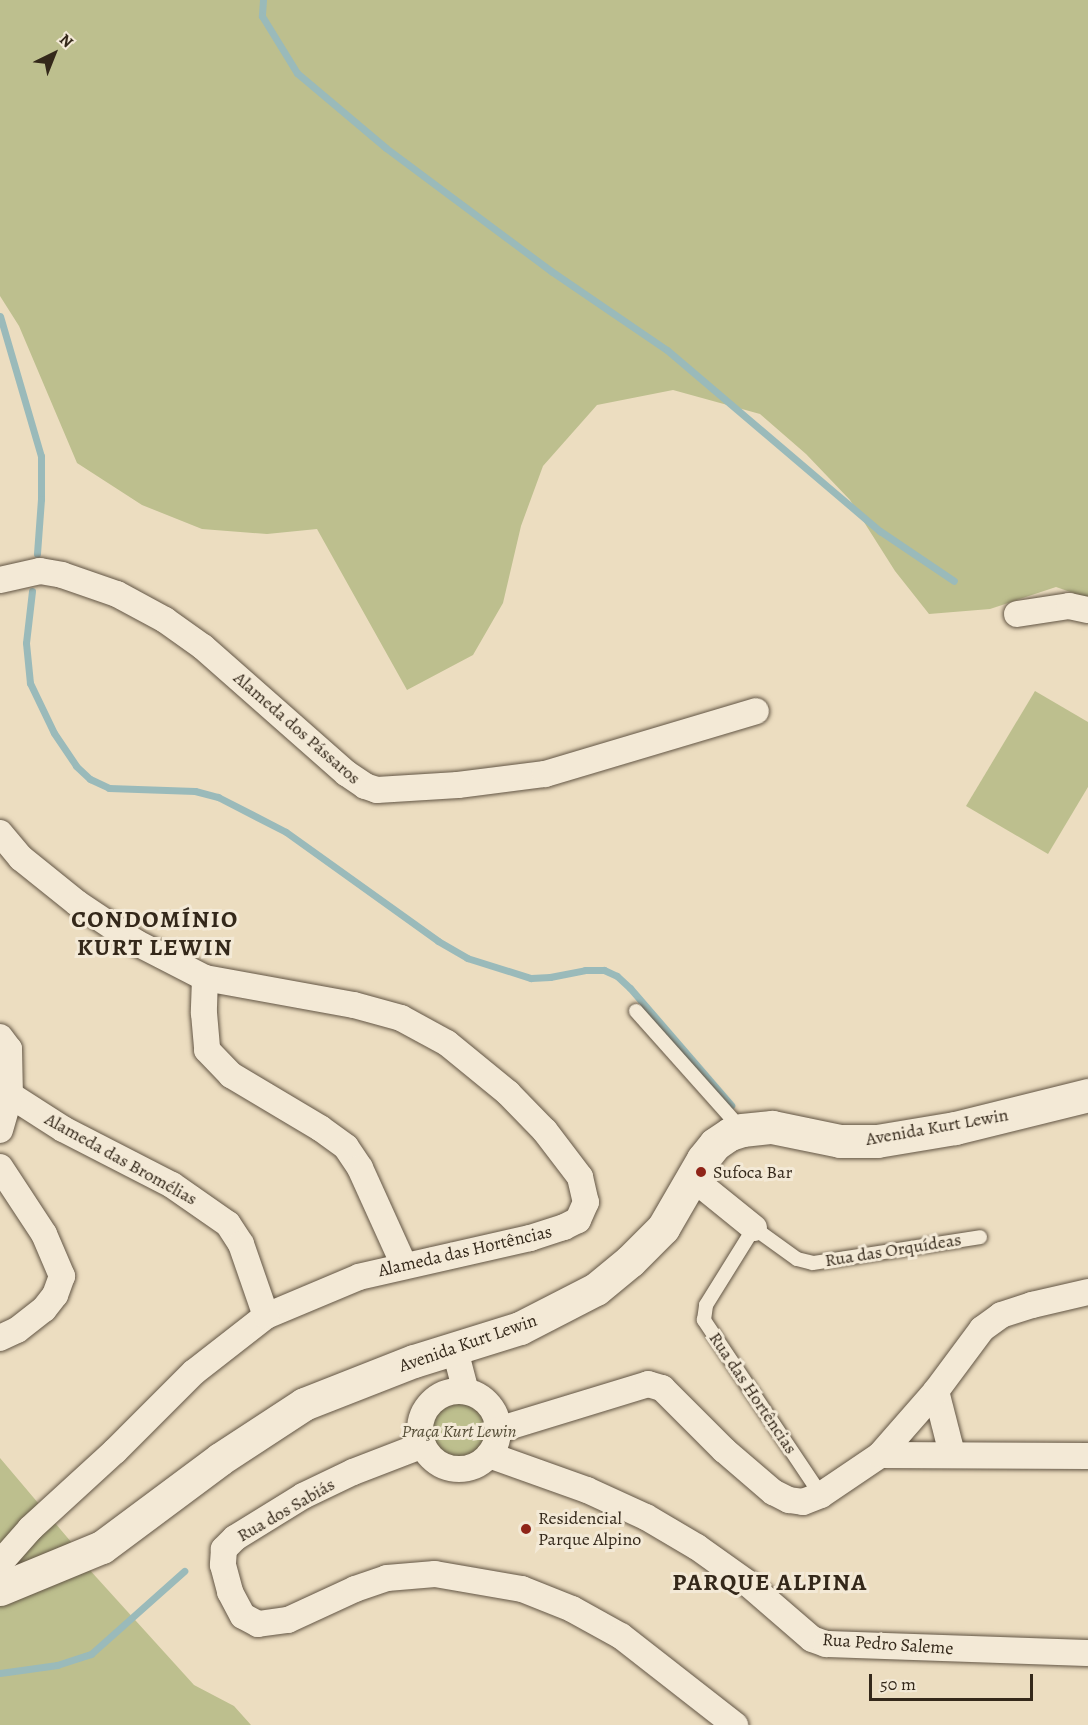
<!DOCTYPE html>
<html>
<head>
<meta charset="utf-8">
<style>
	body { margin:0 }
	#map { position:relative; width:1088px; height:1725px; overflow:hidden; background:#ecddc0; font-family:Alegreya,serif }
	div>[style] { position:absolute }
	.green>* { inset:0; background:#bdbf8e }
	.round { border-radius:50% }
	.stream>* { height:7px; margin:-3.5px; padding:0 3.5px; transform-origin:3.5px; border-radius:3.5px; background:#9ababa }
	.roads { filter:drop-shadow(0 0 2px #625544) drop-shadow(0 0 2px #625544) }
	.lane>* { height:14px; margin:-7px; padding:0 7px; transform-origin:7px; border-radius:7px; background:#f3e9d6 }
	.street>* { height:26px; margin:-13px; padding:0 13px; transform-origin:13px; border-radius:13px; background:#f3e9d6 }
	.street>.ring { margin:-13px; padding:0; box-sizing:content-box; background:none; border:26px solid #f3e9d6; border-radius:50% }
	.secondary>* { height:33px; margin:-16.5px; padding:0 16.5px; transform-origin:16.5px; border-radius:16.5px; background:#f3e9d6 }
	.dots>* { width:16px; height:16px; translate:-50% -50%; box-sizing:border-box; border:3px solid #f3e9d6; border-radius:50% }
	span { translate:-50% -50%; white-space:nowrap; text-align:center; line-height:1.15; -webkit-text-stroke:6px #f3e9d6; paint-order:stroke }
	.street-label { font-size:18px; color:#34281a }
	.poi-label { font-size:18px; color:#34281a }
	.left { translate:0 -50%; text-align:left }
	.park-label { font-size:18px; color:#564e37; font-style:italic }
	.district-label { font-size:24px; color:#34281a; font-weight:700; letter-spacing:1.5px }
	.north { position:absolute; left:24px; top:24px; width:60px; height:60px; -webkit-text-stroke:4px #f3e9d6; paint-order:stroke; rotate:43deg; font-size:16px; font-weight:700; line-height:24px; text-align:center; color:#34281a }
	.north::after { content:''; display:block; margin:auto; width:21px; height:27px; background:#34281a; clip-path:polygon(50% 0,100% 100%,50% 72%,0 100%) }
	.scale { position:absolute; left:869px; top:1674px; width:164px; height:27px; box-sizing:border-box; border:3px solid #34281a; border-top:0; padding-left:8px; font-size:18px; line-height:21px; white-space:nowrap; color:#34281a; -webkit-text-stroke:4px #f3e9d6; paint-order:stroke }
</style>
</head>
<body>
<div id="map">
	<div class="green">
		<i style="clip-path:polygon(0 0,1088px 0,1088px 598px,1056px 587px,990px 609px,929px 614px,895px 571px,850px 500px,806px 454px,760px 414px,673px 390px,597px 405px,543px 466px,521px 526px,503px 603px,473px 655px,407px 690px,317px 529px,267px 534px,202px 529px,142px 505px,77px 463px,19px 326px,0 296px)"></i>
		<i style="clip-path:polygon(1035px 691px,1088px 722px,1088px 787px,1048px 854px,966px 806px)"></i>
		<i class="round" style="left:427px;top:1399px;width:64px;height:64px"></i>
		<i style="clip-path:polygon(0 1458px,72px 1543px,78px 1557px,194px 1685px,234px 1706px,251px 1725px,0 1725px)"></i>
	</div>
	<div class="stream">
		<i style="left:263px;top:0;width:16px;rotate:94deg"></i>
		<i style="left:262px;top:16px;width:67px;rotate:58.4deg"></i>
		<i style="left:297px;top:73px;width:116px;rotate:40.1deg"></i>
		<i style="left:386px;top:148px;width:206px;rotate:36.7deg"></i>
		<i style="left:551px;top:271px;width:140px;rotate:34.3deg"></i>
		<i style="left:667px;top:350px;width:280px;rotate:40.4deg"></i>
		<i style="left:880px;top:531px;width:89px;rotate:34deg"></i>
		<i style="left:0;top:316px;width:146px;rotate:73.7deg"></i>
		<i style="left:41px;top:456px;width:43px;rotate:90deg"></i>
		<i style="left:41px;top:499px;width:55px;rotate:94.2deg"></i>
		<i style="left:32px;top:591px;width:52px;rotate:96.6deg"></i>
		<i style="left:26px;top:643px;width:40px;rotate:84.3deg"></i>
		<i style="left:30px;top:683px;width:55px;rotate:64.4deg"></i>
		<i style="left:54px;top:733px;width:40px;rotate:56deg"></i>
		<i style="left:76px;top:766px;width:19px;rotate:43deg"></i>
		<i style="left:90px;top:779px;width:21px;rotate:25deg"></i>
		<i style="left:109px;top:788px;width:86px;rotate:2deg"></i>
		<i style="left:195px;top:791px;width:24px;rotate:15deg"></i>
		<i style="left:218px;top:797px;width:76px;rotate:27.2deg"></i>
		<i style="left:286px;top:832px;width:187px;rotate:35.6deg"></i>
		<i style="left:438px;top:941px;width:34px;rotate:30deg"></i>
		<i style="left:467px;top:958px;width:67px;rotate:17.4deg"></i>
		<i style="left:531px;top:978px;width:19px;rotate:-3deg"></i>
		<i style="left:550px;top:977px;width:36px;rotate:-11deg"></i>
		<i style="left:585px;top:970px;width:19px"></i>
		<i style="left:604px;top:970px;width:14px;rotate:25deg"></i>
		<i style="left:617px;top:976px;width:18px;rotate:43deg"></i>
		<i style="left:630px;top:988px;width:155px;rotate:49.2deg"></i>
		<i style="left:0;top:1673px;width:58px;rotate:-8deg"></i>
		<i style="left:57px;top:1665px;width:36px;rotate:-18deg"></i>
		<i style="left:91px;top:1654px;width:125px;rotate:-41.7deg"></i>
	</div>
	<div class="roads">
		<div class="lane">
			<i style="left:636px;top:1011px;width:159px;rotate:48.3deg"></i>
			<i style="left:821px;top:1495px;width:211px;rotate:-123.8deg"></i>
			<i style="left:704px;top:1320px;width:15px;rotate:-82deg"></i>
			<i style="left:706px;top:1305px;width:91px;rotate:-58.1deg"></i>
			<i style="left:754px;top:1228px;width:53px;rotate:35.8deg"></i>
			<i style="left:797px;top:1259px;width:16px;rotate:14deg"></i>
			<i style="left:813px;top:1263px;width:169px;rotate:-8.8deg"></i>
		</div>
		<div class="street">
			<i style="left:0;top:580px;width:41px;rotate:-12.7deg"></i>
			<i style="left:40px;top:571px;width:22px;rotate:10deg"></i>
			<i style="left:62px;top:575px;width:58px;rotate:19.1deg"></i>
			<i style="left:117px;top:594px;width:55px;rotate:28.4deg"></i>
			<i style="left:165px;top:620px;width:47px;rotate:35.4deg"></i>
			<i style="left:203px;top:647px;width:191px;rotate:41.4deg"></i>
			<i style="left:346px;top:773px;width:23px;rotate:34deg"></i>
			<i style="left:365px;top:786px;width:13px;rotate:18deg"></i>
			<i style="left:377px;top:790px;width:81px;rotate:-3.5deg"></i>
			<i style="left:458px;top:785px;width:88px;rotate:-7.2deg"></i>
			<i style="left:545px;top:774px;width:220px;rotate:-16.6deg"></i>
			<i style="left:1017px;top:614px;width:53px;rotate:-8.7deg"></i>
			<i style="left:1069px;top:606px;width:19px;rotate:12deg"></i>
			<i style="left:0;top:833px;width:33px;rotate:50deg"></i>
			<i style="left:21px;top:858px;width:72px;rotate:38.8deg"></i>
			<i style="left:77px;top:903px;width:72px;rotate:33.7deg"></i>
			<i style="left:137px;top:943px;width:76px;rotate:27.2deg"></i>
			<i style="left:205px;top:978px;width:151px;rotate:10.3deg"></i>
			<i style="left:354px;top:1005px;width:49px;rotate:15.5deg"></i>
			<i style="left:401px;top:1018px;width:52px;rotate:28.5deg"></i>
			<i style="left:447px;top:1043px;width:79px;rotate:39.3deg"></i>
			<i style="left:508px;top:1093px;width:53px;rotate:45.8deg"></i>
			<i style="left:545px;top:1131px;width:58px;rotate:52.7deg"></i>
			<i style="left:580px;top:1177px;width:26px;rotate:77deg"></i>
			<i style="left:586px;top:1202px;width:20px;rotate:114deg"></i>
			<i style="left:578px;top:1220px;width:16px;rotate:153deg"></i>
			<i style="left:564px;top:1227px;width:36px;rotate:162deg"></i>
			<i style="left:530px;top:1238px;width:175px;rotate:167.2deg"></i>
			<i style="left:359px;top:1277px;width:101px;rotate:157.2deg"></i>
			<i style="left:266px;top:1316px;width:91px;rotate:142.1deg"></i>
			<i style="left:194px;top:1372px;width:112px;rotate:135deg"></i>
			<i style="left:115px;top:1451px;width:115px;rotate:137.5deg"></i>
			<i style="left:30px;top:1529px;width:45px;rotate:131.4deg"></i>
			<i style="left:205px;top:978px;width:35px;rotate:92deg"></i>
			<i style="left:204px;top:1013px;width:37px;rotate:85deg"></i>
			<i style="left:207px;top:1050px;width:35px;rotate:46deg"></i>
			<i style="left:231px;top:1075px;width:104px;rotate:30.8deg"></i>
			<i style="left:320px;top:1128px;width:32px;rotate:36deg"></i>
			<i style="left:346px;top:1147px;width:25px;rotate:56deg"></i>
			<i style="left:360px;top:1168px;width:107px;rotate:65.6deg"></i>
			<i style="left:0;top:1037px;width:15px;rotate:53deg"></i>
			<i style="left:9px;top:1049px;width:46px;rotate:88.8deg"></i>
			<i style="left:10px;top:1095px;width:63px;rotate:32.7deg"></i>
			<i style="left:63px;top:1129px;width:123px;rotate:27.2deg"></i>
			<i style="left:172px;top:1185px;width:68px;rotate:34.9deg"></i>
			<i style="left:228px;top:1224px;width:24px;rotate:57deg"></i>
			<i style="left:241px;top:1244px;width:76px;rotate:70.9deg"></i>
			<i style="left:0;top:1130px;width:36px;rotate:-74deg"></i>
			<i style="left:0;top:1167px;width:80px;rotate:56.7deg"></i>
			<i style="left:44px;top:1234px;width:46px;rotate:66.8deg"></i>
			<i style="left:62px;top:1276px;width:20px;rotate:110deg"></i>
			<i style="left:55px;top:1295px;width:18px;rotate:128deg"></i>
			<i style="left:44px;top:1309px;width:34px;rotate:142deg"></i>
			<i style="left:17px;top:1330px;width:19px;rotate:155deg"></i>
			<i style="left:691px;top:1177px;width:81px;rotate:39deg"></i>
			<i style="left:455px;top:1350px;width:43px;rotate:75.3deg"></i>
			<i style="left:936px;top:1391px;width:65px;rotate:75.7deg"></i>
			<i class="ring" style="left:420px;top:1391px;width:52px;height:52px"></i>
			<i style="left:498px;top:1430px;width:157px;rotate:-17deg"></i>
			<i style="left:648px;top:1384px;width:15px;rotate:16deg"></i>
			<i style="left:662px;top:1388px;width:88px;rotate:45deg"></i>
			<i style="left:724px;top:1450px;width:65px;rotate:40.6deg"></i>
			<i style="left:773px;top:1492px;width:18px;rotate:27deg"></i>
			<i style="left:789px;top:1500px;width:14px;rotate:8deg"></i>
			<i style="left:803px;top:1502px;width:19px;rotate:-21deg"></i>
			<i style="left:821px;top:1495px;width:71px;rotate:-34.1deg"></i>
			<i style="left:880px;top:1455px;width:85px;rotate:-48.8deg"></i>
			<i style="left:936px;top:1391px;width:77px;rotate:-53.4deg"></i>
			<i style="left:982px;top:1329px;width:24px;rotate:-36deg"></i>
			<i style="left:1001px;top:1315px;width:33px;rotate:-18deg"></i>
			<i style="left:1032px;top:1305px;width:57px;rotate:-13.1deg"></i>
			<i style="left:423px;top:1445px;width:75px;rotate:158.9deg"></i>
			<i style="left:353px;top:1472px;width:55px;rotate:154.4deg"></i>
			<i style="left:303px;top:1496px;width:80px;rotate:148.3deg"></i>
			<i style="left:235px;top:1538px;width:16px;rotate:135deg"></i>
			<i style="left:224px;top:1549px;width:16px;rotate:94deg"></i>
			<i style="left:223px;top:1565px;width:28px;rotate:75deg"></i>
			<i style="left:230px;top:1592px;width:27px;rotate:62deg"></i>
			<i style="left:243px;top:1616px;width:17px;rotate:28deg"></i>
			<i style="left:258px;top:1624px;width:30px;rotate:-8deg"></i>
			<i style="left:288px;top:1620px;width:74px;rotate:-24.8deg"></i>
			<i style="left:355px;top:1589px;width:34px;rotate:-19deg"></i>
			<i style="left:387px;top:1578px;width:48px;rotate:-4.8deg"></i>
			<i style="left:435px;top:1574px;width:88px;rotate:9.8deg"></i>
			<i style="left:522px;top:1589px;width:54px;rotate:21.8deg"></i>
			<i style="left:572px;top:1609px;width:56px;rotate:28.9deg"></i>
			<i style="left:621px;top:1636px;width:145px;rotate:38deg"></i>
			<i style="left:489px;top:1455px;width:104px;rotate:19.7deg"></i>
			<i style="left:587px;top:1490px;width:65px;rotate:24.6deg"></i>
			<i style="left:646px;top:1517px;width:59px;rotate:30.5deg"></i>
			<i style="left:697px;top:1547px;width:60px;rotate:35.5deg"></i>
			<i style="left:746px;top:1582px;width:87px;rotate:40.8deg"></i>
			<i style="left:812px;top:1639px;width:15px;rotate:20deg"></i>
			<i style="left:826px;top:1644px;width:262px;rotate:2deg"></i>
			<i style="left:880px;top:1455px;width:208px;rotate:0.3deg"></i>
		</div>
		<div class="secondary">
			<i style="left:0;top:1589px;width:110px;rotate:-22.4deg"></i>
			<i style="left:102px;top:1547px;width:147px;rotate:-36.7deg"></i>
			<i style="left:220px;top:1459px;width:100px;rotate:-33.2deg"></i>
			<i style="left:304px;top:1404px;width:118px;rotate:-21.4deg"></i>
			<i style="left:414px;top:1361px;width:111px;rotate:-17.3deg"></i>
			<i style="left:520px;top:1328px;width:85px;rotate:-27.2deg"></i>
			<i style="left:596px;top:1289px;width:44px;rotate:-39.5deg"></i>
			<i style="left:630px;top:1261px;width:47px;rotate:-45deg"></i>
			<i style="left:663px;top:1228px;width:80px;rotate:-59.9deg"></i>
			<i style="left:703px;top:1159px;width:19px;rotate:-51deg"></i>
			<i style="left:715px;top:1144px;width:18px;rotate:-34deg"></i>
			<i style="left:730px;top:1134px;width:13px;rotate:-18deg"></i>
			<i style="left:742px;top:1130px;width:30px;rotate:-6deg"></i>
			<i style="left:772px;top:1127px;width:69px;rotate:11.6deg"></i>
			<i style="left:840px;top:1141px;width:37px"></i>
			<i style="left:877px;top:1141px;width:79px;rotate:-9.5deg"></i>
			<i style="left:955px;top:1128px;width:137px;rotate:-13.9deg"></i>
		</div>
	</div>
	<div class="dots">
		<i style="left:701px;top:1172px;background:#8f2418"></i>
		<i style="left:526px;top:1529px;background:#8f2418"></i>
	</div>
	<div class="street-label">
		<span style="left:297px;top:728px;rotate:41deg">Alameda dos Pássaros</span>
		<span style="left:937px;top:1127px;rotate:-10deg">Avenida Kurt Lewin</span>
		<span style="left:121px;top:1159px;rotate:29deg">Alameda das Bromélias</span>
		<span style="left:893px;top:1250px;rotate:-9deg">Rua das Orquídeas</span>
		<span style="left:465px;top:1251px;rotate:-13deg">Alameda das Hortências</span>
		<span style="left:468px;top:1343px;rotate:-19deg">Avenida Kurt Lewin</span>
		<span style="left:753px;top:1393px;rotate:56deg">Rua das Hortências</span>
		<span style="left:286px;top:1510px;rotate:-30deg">Rua dos Sabiás</span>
		<span style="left:888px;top:1644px;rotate:4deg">Rua Pedro Saleme</span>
	</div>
	<div class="poi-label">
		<span class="left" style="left:713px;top:1172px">Sufoca Bar</span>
		<span class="left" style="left:538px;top:1529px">Residencial<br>Parque Alpino</span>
	</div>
	<div class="park-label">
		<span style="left:459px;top:1431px">Praça Kurt Lewin</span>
	</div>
	<div class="district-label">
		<span style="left:155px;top:934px">CONDOMÍNIO<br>KURT LEWIN</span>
		<span style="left:770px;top:1583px">PARQUE ALPINA</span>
	</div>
	<div class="north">N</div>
	<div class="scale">50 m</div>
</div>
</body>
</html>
